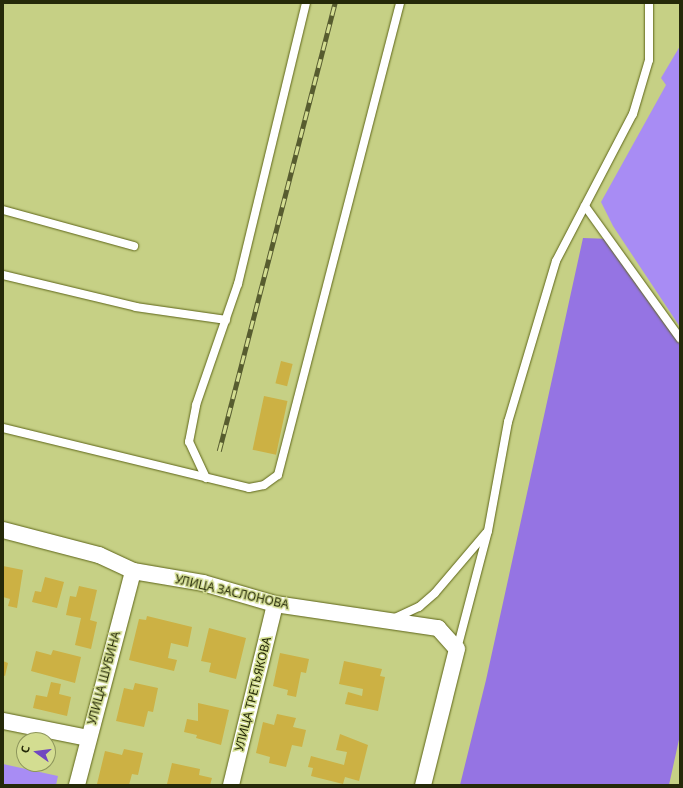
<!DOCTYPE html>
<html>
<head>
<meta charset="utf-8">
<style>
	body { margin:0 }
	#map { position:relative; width:683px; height:788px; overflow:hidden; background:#c6d085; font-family:"Noto Sans",sans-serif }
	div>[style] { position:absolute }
	.green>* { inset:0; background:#a88cf4 }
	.forest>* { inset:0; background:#9574e3 }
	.building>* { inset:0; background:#ccb144; transform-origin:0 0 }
	.roads { filter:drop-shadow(0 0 1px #5e6518) drop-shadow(0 0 1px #5e6518) }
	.service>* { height:8px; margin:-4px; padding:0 4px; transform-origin:4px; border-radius:4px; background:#fff }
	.minor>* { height:16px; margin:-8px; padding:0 8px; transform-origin:8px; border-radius:8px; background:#fff }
	.rail>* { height:4.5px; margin-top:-2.25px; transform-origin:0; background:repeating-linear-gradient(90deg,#d3dd91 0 9px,#575c2f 0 18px); box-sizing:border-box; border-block:1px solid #575c2f }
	span { translate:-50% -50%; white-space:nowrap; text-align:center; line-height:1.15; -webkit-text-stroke:3px #d3dd91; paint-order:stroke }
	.street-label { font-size:12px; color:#252909 }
	.frame { position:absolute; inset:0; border:4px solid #252909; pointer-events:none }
	.north { position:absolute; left:16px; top:732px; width:40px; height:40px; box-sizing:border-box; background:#d3dd91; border:1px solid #8d955b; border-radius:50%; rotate:284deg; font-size:11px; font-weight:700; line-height:16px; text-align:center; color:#252909 }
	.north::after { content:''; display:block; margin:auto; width:14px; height:18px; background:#7047c0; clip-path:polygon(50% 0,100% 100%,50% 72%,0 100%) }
</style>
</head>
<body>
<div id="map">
	<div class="green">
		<i style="clip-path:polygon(680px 46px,680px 327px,613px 226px,601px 202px,666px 85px,661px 78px)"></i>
		<i style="clip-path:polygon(3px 764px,58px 776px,56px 785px,3px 785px)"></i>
	</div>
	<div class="forest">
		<i style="clip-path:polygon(583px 238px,612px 239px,680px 343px,680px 735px,669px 785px,460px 785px,486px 680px)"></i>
	</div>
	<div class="building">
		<i style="left:281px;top:361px;width:12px;height:23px;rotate:14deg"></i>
		<i style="left:264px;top:396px;width:24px;height:55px;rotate:12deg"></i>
		<i style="clip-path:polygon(3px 566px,23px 570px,17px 608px,8px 606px,10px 599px,3px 597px)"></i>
		<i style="clip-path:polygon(45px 577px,64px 582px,57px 608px,32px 602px,35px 591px,41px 592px)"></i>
		<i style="clip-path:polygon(79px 586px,97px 590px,90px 620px,97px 622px,91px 649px,75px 645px,81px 618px,66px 615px,70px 596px,76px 597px)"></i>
		<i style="clip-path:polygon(147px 616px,192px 627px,188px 647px,171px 643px,168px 658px,177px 660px,174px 671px,129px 660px,139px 619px,146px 620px)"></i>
		<i style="clip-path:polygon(209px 628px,246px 638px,236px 679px,209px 672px,211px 663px,201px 661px)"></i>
		<i style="clip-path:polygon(53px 650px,81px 657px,75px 683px,31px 671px,36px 651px,51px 655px)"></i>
		<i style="clip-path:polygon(280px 653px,309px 659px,306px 673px,301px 672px,296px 697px,287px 695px,288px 690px,273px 686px)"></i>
		<i style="clip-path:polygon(3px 661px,8px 663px,5px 676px,3px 675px)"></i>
		<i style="clip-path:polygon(344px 661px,382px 669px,380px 676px,385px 677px,378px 711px,345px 704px,348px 692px,362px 696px,363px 689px,339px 684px)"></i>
		<i style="clip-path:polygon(51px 682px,61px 684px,59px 694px,71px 697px,67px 716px,33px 708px,36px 695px,47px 697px)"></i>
		<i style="clip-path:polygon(135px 683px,158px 688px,153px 712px,148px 711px,144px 727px,116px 721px,124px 688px,133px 690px)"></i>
		<i style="clip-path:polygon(198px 703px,229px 710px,221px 745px,196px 738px,197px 735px,184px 732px,187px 719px,198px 721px)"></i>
		<i style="clip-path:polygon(277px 714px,296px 718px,293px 727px,306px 730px,302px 747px,292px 745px,286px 767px,269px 763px,270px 757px,256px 753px,263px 722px,274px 725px)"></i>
		<i style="clip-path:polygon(340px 734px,368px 745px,359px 781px,345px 777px,343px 784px,311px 776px,313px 768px,308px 767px,311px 756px,344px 765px,347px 752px,336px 750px)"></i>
		<i style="clip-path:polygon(124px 749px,143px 753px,138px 775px,132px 774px,129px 785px,97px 784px,105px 751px,122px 755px)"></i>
		<i style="clip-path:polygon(172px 763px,200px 769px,199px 775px,212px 778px,210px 785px,167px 784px)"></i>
	</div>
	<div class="roads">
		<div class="service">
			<i style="left:585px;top:206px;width:163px;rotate:54.3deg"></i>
			<i style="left:3px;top:210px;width:136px;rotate:15.4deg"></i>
			<i style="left:3px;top:275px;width:137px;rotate:13.5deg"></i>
			<i style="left:136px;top:307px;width:91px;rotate:8.2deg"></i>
			<i style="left:3px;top:428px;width:253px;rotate:13.7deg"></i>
			<i style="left:249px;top:488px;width:15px;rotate:-11deg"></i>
			<i style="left:264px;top:485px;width:17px;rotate:-36deg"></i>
			<i style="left:278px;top:475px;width:488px;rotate:-75.5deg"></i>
			<i style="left:206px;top:478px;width:40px;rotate:-115deg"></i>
			<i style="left:189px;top:442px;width:38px;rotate:-79deg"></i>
			<i style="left:196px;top:405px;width:128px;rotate:-70.9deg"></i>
			<i style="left:238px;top:284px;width:289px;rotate:-76.4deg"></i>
			<i style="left:393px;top:619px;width:29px;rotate:-25deg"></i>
			<i style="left:419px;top:607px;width:21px;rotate:-41deg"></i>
			<i style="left:435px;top:593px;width:79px;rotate:-49.6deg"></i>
			<i style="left:457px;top:649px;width:122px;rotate:-75.3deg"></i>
			<i style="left:488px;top:531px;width:111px;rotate:-79.6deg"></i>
			<i style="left:508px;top:422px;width:168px;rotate:-73.4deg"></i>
			<i style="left:556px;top:261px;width:166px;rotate:-62.4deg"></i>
			<i style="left:633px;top:114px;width:56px;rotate:-73.5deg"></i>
			<i style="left:649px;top:60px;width:57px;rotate:-90deg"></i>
		</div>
		<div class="minor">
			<i style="left:3px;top:530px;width:99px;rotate:14.6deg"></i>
			<i style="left:99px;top:555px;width:38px;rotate:25deg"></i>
			<i style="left:133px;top:571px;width:71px;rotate:9.7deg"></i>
			<i style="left:203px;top:583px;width:75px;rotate:16.3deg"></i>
			<i style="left:275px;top:604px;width:165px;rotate:8.4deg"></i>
			<i style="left:438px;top:628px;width:28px;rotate:48deg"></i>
			<i style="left:457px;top:649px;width:140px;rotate:104deg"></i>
			<i style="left:3px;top:721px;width:87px;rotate:11.3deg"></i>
			<i style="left:77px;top:785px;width:221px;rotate:-75.3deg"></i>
			<i style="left:231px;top:785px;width:186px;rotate:-76.3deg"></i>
		</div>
	</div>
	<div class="rail">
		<i style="left:219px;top:451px;width:463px;rotate:-75.5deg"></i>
	</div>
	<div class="street-label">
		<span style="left:232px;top:592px;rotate:13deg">УЛИЦА ЗАСЛОНОВА</span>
		<span style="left:104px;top:678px;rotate:-75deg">УЛИЦА ШУБИНА</span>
		<span style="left:253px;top:694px;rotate:-76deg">УЛИЦА ТРЕТЬЯКОВА</span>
	</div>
	<div class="frame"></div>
	<div class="north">С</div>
</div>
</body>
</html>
